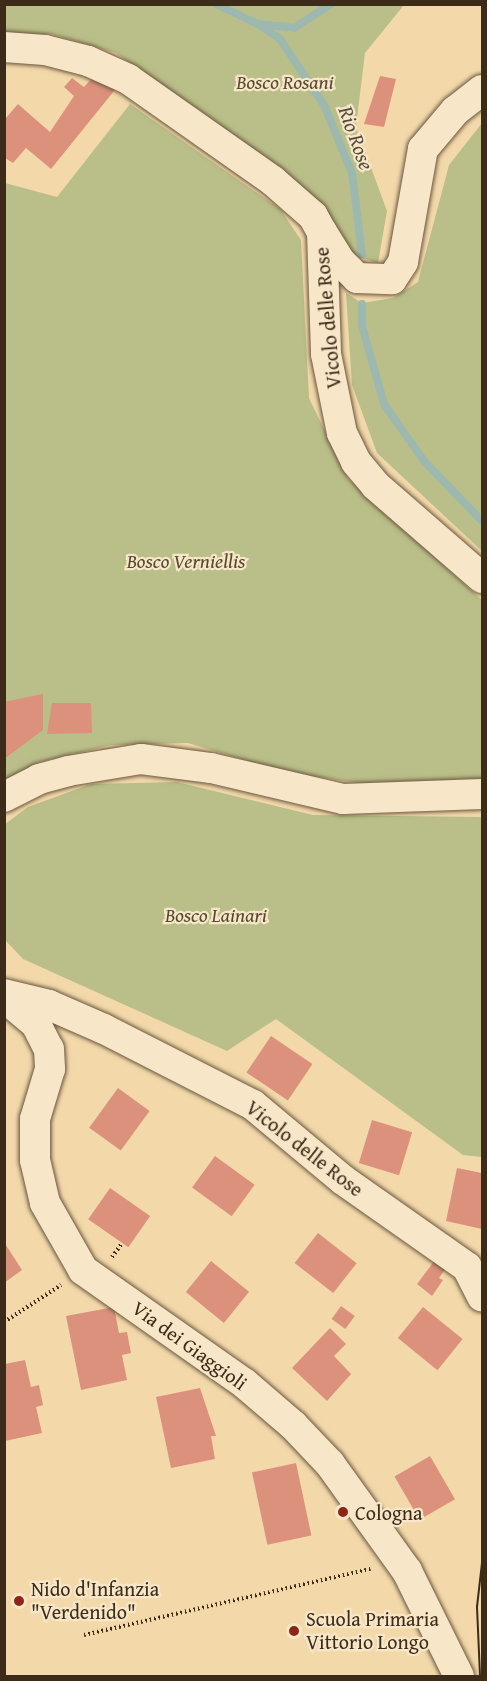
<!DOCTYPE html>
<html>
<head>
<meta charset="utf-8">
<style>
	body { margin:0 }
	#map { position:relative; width:487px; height:1681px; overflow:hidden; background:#f3d9aa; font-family:"Gentium Book Plus",serif }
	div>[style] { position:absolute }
	.green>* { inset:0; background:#babf89 }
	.stream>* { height:8px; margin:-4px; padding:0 4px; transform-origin:4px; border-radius:4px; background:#9db9af }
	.building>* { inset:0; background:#dc917d; transform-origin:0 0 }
	.path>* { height:4px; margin-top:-2px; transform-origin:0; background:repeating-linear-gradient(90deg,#3d2b19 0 1.5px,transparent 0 4.5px) }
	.roads { filter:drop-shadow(0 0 2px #6a563d) drop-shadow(0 0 2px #6a563d) }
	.minor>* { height:30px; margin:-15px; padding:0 15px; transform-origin:15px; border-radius:15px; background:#f7e6c8 }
	.tram>* { height:1.5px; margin:-0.75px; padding:0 0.75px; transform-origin:0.75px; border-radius:0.75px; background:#3d2b19 }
	.dots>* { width:16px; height:16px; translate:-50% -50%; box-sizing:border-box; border:3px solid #f7e6c8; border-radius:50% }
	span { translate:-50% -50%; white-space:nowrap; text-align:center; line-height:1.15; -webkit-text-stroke:4.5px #f7e6c8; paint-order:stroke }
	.park-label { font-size:20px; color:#56492f; font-style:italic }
	.street-label { font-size:20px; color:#3d2b19 }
	.poi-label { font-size:20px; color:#3d2b19 }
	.left { translate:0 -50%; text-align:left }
	.water-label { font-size:21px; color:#554e3e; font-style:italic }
	.frame { position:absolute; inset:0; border:6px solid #3d2b19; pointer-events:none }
</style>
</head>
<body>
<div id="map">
	<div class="green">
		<i style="clip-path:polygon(5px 5px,404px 5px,365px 53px,356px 127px,387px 211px,378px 263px,355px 256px,335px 226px,182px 99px,116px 53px,52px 34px,5px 37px)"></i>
		<i style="clip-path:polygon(130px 104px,280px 209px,301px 240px,309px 398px,348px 479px,482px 600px,482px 779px,358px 783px,282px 771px,188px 743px,111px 745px,39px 762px,5px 784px,5px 183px,57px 197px)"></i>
		<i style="clip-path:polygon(482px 123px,482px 551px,377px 453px,352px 385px,346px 293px,362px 303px,393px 298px,418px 282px,449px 165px)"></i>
		<i style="clip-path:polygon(177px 782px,313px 815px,482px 817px,482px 1157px,463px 1155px,276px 1019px,227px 1051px,23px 959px,5px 940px,5px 824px,28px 807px,91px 784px)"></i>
	</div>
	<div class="stream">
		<i style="left:216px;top:4px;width:47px;rotate:25.5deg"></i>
		<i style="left:258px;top:24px;width:36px;rotate:6deg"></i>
		<i style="left:294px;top:28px;width:44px;rotate:-33deg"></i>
		<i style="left:258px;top:24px;width:27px;rotate:34deg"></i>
		<i style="left:280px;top:39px;width:79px;rotate:56.3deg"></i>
		<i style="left:324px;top:105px;width:74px;rotate:67.6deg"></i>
		<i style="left:352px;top:173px;width:82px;rotate:83deg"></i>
		<i style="left:362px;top:304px;width:22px;rotate:90deg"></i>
		<i style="left:362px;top:326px;width:81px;rotate:74.2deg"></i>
		<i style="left:384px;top:404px;width:70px;rotate:54.9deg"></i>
		<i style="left:424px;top:461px;width:83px;rotate:46deg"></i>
	</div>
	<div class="building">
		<i style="clip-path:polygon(95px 75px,118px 86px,51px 169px,26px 148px,13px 163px,5px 158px,5px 119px,18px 104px,50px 132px,74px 96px,64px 87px,72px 78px,84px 87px)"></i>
		<i style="clip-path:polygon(380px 76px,396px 79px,384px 127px,364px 124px)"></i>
		<i style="clip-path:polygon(43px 694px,43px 730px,4px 759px,4px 702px)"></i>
		<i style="clip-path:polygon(52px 703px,91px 703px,92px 733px,47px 734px)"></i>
		<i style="left:271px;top:1036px;width:50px;height:44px;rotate:34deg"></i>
		<i style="left:118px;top:1088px;width:39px;height:49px;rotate:36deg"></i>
		<i style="left:372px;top:1120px;width:42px;height:45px;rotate:17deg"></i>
		<i style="left:215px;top:1156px;width:49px;height:39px;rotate:36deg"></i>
		<i style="clip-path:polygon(457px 1168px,482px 1173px,482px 1229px,446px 1221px)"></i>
		<i style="left:110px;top:1188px;width:49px;height:38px;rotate:35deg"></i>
		<i style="left:318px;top:1233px;width:49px;height:38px;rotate:38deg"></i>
		<i style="clip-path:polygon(4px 1242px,22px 1270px,4px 1283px)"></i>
		<i style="clip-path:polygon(435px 1260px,446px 1268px,439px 1278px,443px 1280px,432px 1296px,417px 1284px)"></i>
		<i style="left:211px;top:1261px;width:49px;height:40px;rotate:39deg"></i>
		<i style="left:341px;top:1306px;width:17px;height:16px;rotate:36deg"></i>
		<i style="clip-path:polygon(114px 1307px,119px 1333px,127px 1332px,131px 1353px,122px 1355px,127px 1380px,81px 1390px,66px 1316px)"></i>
		<i style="left:423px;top:1307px;width:51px;height:40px;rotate:39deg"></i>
		<i style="clip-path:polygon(330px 1328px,346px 1344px,334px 1356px,351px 1374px,327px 1401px,292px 1368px)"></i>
		<i style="clip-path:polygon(25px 1360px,31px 1387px,39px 1385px,43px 1405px,36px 1407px,42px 1433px,5px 1441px,5px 1364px)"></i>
		<i style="clip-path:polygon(200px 1388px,216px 1436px,211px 1436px,215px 1459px,171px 1468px,156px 1397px)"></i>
		<i style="left:430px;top:1456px;width:50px;height:41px;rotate:60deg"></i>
		<i style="left:296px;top:1463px;width:74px;height:45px;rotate:78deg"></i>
	</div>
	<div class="path">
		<i style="left:112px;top:1257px;width:17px;rotate:-54deg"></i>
		<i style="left:4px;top:1322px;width:68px;rotate:-33deg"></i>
		<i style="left:84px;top:1635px;width:294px;rotate:-13deg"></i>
	</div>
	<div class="roads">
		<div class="minor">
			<i style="left:4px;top:47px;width:41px;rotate:4.2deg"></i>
			<i style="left:45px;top:50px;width:44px;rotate:14.3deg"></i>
			<i style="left:88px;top:61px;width:44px;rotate:24.2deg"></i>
			<i style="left:128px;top:79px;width:177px;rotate:35.1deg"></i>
			<i style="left:273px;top:181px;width:53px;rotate:41.2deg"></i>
			<i style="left:313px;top:216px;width:18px;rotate:61deg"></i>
			<i style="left:322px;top:232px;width:122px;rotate:88.1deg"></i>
			<i style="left:326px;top:354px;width:81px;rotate:78.6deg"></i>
			<i style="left:342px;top:433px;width:32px;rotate:64deg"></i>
			<i style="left:356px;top:462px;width:30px;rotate:50deg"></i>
			<i style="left:375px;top:485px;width:142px;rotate:41deg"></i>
			<i style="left:322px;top:232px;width:34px;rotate:58deg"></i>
			<i style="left:340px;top:261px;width:24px;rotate:45deg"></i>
			<i style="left:357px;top:278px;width:35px;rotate:2deg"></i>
			<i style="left:392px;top:279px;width:20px;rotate:-57deg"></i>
			<i style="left:403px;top:262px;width:115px;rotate:-80deg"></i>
			<i style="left:423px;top:149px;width:50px;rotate:-49.9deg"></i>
			<i style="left:455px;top:111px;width:34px;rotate:-38deg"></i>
			<i style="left:4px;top:797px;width:39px;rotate:-27deg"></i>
			<i style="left:39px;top:779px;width:30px;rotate:-15deg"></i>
			<i style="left:68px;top:771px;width:74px;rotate:-9.3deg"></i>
			<i style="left:141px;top:759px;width:71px;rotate:7.3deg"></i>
			<i style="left:211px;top:768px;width:136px;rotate:13.2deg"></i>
			<i style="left:343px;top:799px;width:139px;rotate:-2.1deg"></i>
			<i style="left:4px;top:994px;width:46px;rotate:13.7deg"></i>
			<i style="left:49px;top:1005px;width:60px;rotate:23.6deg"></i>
			<i style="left:104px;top:1029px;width:167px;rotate:27deg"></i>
			<i style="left:253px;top:1105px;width:117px;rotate:39.8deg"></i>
			<i style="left:343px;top:1180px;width:151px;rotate:35.1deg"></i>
			<i style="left:467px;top:1267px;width:33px;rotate:63deg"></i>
			<i style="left:4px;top:997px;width:42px;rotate:40.2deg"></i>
			<i style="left:36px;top:1024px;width:28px;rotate:63deg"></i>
			<i style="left:49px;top:1049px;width:20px;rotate:87deg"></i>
			<i style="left:50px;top:1069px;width:52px;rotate:106.7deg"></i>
			<i style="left:35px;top:1119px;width:41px;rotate:90deg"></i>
			<i style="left:35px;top:1160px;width:44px;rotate:76.9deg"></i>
			<i style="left:45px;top:1203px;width:77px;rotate:60.4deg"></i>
			<i style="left:83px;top:1270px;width:197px;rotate:35.1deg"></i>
			<i style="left:244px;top:1383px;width:65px;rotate:40.6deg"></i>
			<i style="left:293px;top:1425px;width:54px;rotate:46.5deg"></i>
			<i style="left:330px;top:1464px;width:132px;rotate:54.3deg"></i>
			<i style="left:407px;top:1571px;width:117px;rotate:63.7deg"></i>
		</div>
	</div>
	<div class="tram">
		<i style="left:480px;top:1676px;width:69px;rotate:-92.5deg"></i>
		<i style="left:477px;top:1607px;width:44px;rotate:-83.5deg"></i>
	</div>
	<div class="dots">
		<i style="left:343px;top:1512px;background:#8f2418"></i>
		<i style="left:19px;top:1601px;background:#8f2418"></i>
		<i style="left:294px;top:1631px;background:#8f2418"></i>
	</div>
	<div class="park-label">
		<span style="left:285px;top:81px">Bosco Rosani</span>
		<span style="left:186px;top:560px">Bosco Verniellis</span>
		<span style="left:216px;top:914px">Bosco Lainari</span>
	</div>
	<div class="street-label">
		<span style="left:327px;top:318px;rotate:-95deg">Vicolo delle Rose</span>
		<span style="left:305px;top:1148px;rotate:38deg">Vicolo delle Rose</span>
		<span style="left:190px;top:1345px;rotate:36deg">Via dei Giaggioli</span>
	</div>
	<div class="poi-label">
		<span class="left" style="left:355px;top:1512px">Cologna</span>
		<span class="left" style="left:31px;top:1600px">Nido d'Infanzia<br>"Verdenido"</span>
		<span class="left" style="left:306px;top:1630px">Scuola Primaria<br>Vittorio Longo</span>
	</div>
	<div class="water-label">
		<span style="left:356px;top:138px;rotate:70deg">Rio Rose</span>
	</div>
	<div class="frame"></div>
</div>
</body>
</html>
